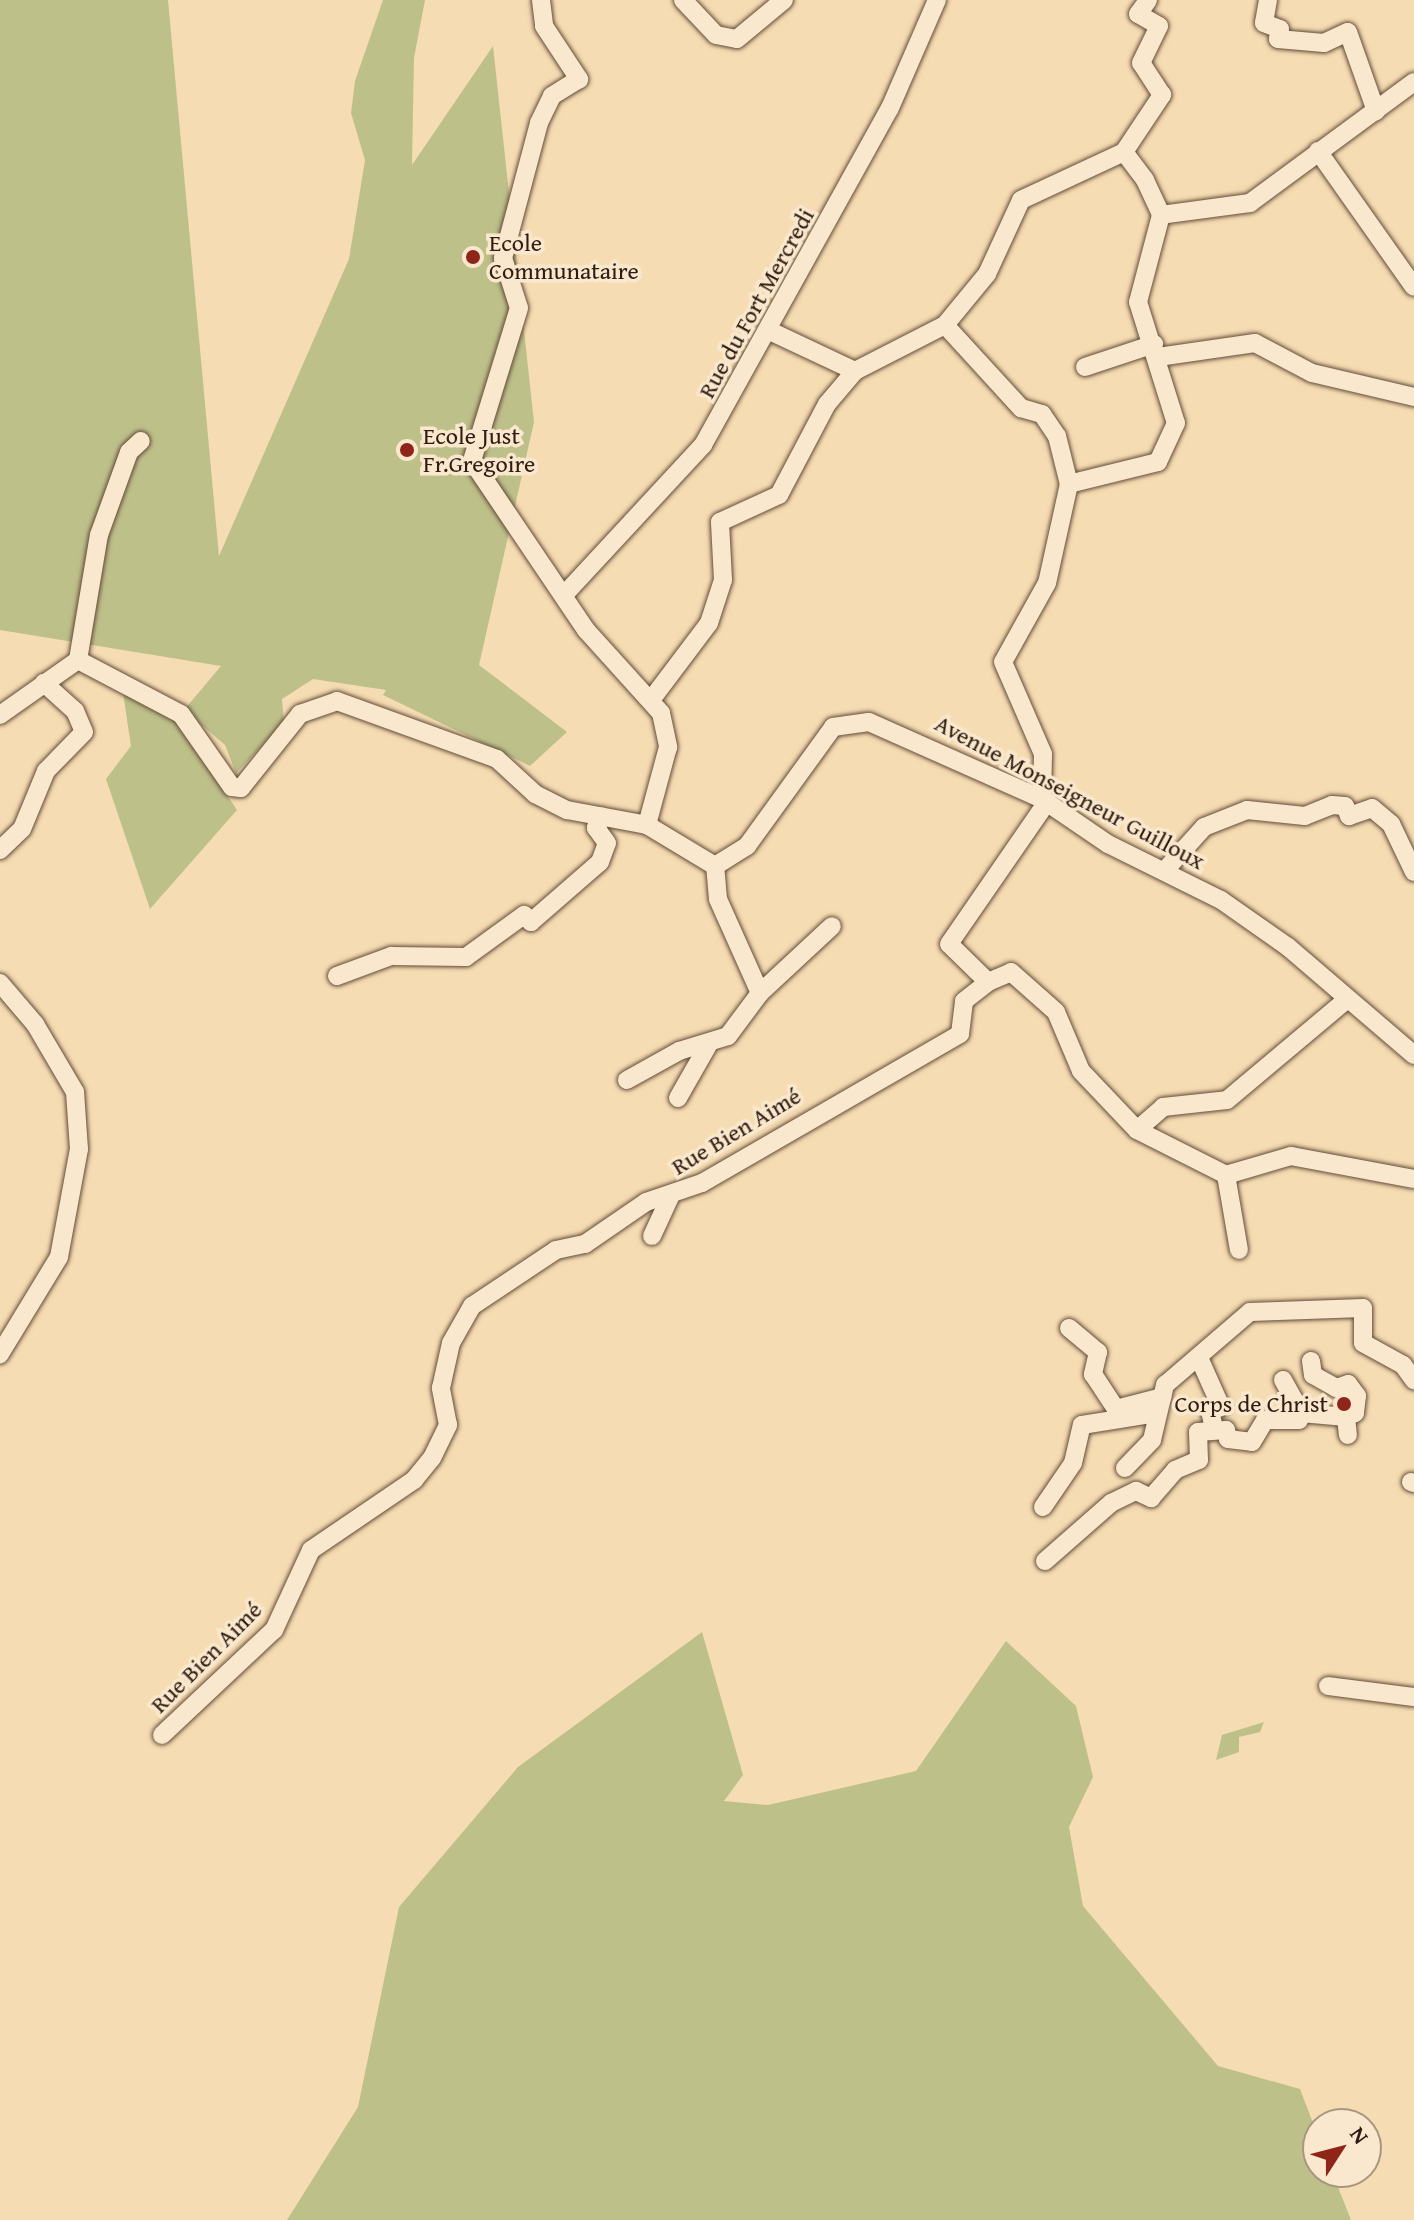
<!DOCTYPE html>
<html>
<head>
<meta charset="utf-8">
<style>
	body { margin:0 }
	#map { position:relative; width:1414px; height:2220px; overflow:hidden; background:#f6dcb2; font-family:"Gentium Book Plus",serif }
	div>[style] { position:absolute }
	.green>* { inset:0; background:#bec08a }
	.roads { filter:drop-shadow(0 0 2px #624c3a) drop-shadow(0 0 2px #624c3a) }
	.minor>* { height:18px; margin:-9px; padding:0 9px; transform-origin:9px; border-radius:9px; background:#f9e8cd }
	.dots>* { width:22px; height:22px; translate:-50% -50%; box-sizing:border-box; border:4px solid #f9e8cd; border-radius:50% }
	span { translate:-50% -50%; white-space:nowrap; text-align:center; line-height:1.15; -webkit-text-stroke:7px #f9e8cd; paint-order:stroke }
	.poi-label { font-size:24px; color:#301c12 }
	.left { translate:0 -50%; text-align:left }
	.right { translate:-100% -50%; text-align:right }
	.street-label { font-size:24px; color:#301c12 }
	.north { position:absolute; left:1302px; top:2108px; width:80px; height:80px; box-sizing:border-box; background:#f9e8cd; border:2px solid #a99682; border-radius:50%; rotate:54deg; font-size:22px; font-weight:700; line-height:32px; text-align:center; color:#301c12 }
	.north::after { content:''; display:block; margin:auto; width:28px; height:36px; background:#8f2418; clip-path:polygon(50% 0,100% 100%,50% 72%,0 100%) }
</style>
</head>
<body>
<div id="map">
	<div class="green">
		<i style="clip-path:polygon(0 0,168px 0,219px 556px,349px 259px,365px 160px,351px 113px,355px 81px,383px 0,425px 0,414px 58px,412px 165px,493px 46px,534px 422px,479px 665px,567px 732px,530px 766px,383px 695px,386px 690px,313px 679px,282px 699px,284px 723px,236px 773px,225px 745px,184px 710px,221px 666px,0 630px)"></i>
		<i style="clip-path:polygon(123px 693px,176px 717px,237px 810px,150px 909px,106px 779px,131px 746px)"></i>
		<i style="clip-path:polygon(702px 1632px,743px 1775px,724px 1801px,768px 1805px,916px 1771px,1006px 1641px,1076px 1706px,1093px 1777px,1069px 1827px,1083px 1906px,1218px 2066px,1300px 2089px,1318px 2136px,1318px 2172px,1332px 2172px,1351px 2220px,287px 2220px,358px 2107px,399px 1907px,518px 1767px)"></i>
		<i style="clip-path:polygon(1264px 1722px,1260px 1732px,1239px 1737px,1239px 1752px,1216px 1760px,1222px 1735px)"></i>
	</div>
	<div class="roads">
		<div class="minor">
			<i style="left:541px;top:0;width:26px;rotate:83deg"></i>
			<i style="left:544px;top:26px;width:64px;rotate:56.6deg"></i>
			<i style="left:579px;top:79px;width:32px;rotate:148deg"></i>
			<i style="left:552px;top:96px;width:30px;rotate:116deg"></i>
			<i style="left:539px;top:123px;width:140px;rotate:104.9deg"></i>
			<i style="left:503px;top:258px;width:52px;rotate:72.3deg"></i>
			<i style="left:519px;top:308px;width:160px;rotate:107.1deg"></i>
			<i style="left:472px;top:461px;width:204px;rotate:56deg"></i>
			<i style="left:586px;top:630px;width:112px;rotate:47.9deg"></i>
			<i style="left:661px;top:713px;width:35px;rotate:78deg"></i>
			<i style="left:668px;top:747px;width:81px;rotate:105.1deg"></i>
			<i style="left:683px;top:0;width:48px;rotate:46.7deg"></i>
			<i style="left:716px;top:35px;width:21px;rotate:11deg"></i>
			<i style="left:737px;top:39px;width:61px;rotate:-39.7deg"></i>
			<i style="left:1268px;top:0;width:23px;rotate:100deg"></i>
			<i style="left:1264px;top:23px;width:17px;rotate:21deg"></i>
			<i style="left:1280px;top:29px;width:10px;rotate:101deg"></i>
			<i style="left:1278px;top:39px;width:46px;rotate:5deg"></i>
			<i style="left:1324px;top:43px;width:26px;rotate:-25deg"></i>
			<i style="left:1348px;top:32px;width:84px;rotate:70.5deg"></i>
			<i style="left:1318px;top:151px;width:166px;rotate:54.8deg"></i>
			<i style="left:1124px;top:152px;width:69px;rotate:-56.3deg"></i>
			<i style="left:1162px;top:95px;width:38px;rotate:-123deg"></i>
			<i style="left:1141px;top:63px;width:41px;rotate:-64.1deg"></i>
			<i style="left:1159px;top:26px;width:24px;rotate:-150deg"></i>
			<i style="left:1138px;top:14px;width:17px;rotate:-54deg"></i>
			<i style="left:1161px;top:215px;width:90px;rotate:-7.7deg"></i>
			<i style="left:1250px;top:203px;width:204px;rotate:-36.4deg"></i>
			<i style="left:945px;top:325px;width:113px;rotate:47.5deg"></i>
			<i style="left:1021px;top:408px;width:22px;rotate:16deg"></i>
			<i style="left:1042px;top:414px;width:27px;rotate:56deg"></i>
			<i style="left:1057px;top:436px;width:49px;rotate:76deg"></i>
			<i style="left:772px;top:332px;width:92px;rotate:25.2deg"></i>
			<i style="left:855px;top:371px;width:101px;rotate:-27.1deg"></i>
			<i style="left:945px;top:325px;width:66px;rotate:-50.5deg"></i>
			<i style="left:987px;top:274px;width:81px;rotate:-65.3deg"></i>
			<i style="left:1021px;top:200px;width:114px;rotate:-25deg"></i>
			<i style="left:1124px;top:152px;width:35px;rotate:53deg"></i>
			<i style="left:1145px;top:180px;width:38px;rotate:65deg"></i>
			<i style="left:1161px;top:215px;width:90px;rotate:104.8deg"></i>
			<i style="left:1138px;top:302px;width:127px;rotate:72.6deg"></i>
			<i style="left:1176px;top:423px;width:43px;rotate:114.8deg"></i>
			<i style="left:1158px;top:462px;width:92px;rotate:166.1deg"></i>
			<i style="left:1069px;top:484px;width:101px;rotate:102.5deg"></i>
			<i style="left:1047px;top:583px;width:90px;rotate:119.1deg"></i>
			<i style="left:1003px;top:662px;width:100px;rotate:66.5deg"></i>
			<i style="left:1043px;top:754px;width:45px;rotate:91.3deg"></i>
			<i style="left:1158px;top:357px;width:98px;rotate:-8.2deg"></i>
			<i style="left:1255px;top:343px;width:64px;rotate:27.8deg"></i>
			<i style="left:1312px;top:373px;width:105px;rotate:13.2deg"></i>
			<i style="left:1085px;top:367px;width:73px;rotate:-18.4deg"></i>
			<i style="left:564px;top:595px;width:205px;rotate:-47.2deg"></i>
			<i style="left:703px;top:445px;width:385px;rotate:-61deg"></i>
			<i style="left:890px;top:108px;width:118px;rotate:-66.5deg"></i>
			<i style="left:78px;top:660px;width:127px;rotate:-80.5deg"></i>
			<i style="left:99px;top:535px;width:88px;rotate:-70.1deg"></i>
			<i style="left:129px;top:452px;width:16px;rotate:-43deg"></i>
			<i style="left:651px;top:700px;width:96px;rotate:-53deg"></i>
			<i style="left:709px;top:623px;width:45px;rotate:-72deg"></i>
			<i style="left:723px;top:580px;width:58px;rotate:-93deg"></i>
			<i style="left:720px;top:522px;width:65px;rotate:-24.6deg"></i>
			<i style="left:779px;top:495px;width:103px;rotate:-62.2deg"></i>
			<i style="left:827px;top:404px;width:43px;rotate:-49.7deg"></i>
			<i style="left:0;top:715px;width:95px;rotate:-35.2deg"></i>
			<i style="left:78px;top:660px;width:116px;rotate:27.7deg"></i>
			<i style="left:181px;top:714px;width:89px;rotate:55.1deg"></i>
			<i style="left:232px;top:787px;width:9px;rotate:6deg"></i>
			<i style="left:241px;top:788px;width:95px;rotate:-51.4deg"></i>
			<i style="left:300px;top:714px;width:39px;rotate:-19deg"></i>
			<i style="left:337px;top:701px;width:170px;rotate:19.9deg"></i>
			<i style="left:497px;top:759px;width:52px;rotate:42.6deg"></i>
			<i style="left:535px;top:794px;width:36px;rotate:27deg"></i>
			<i style="left:567px;top:810px;width:81px;rotate:10.6deg"></i>
			<i style="left:647px;top:825px;width:79px;rotate:31.1deg"></i>
			<i style="left:715px;top:866px;width:38px;rotate:-32deg"></i>
			<i style="left:747px;top:846px;width:147px;rotate:-54.1deg"></i>
			<i style="left:833px;top:727px;width:36px;rotate:-8deg"></i>
			<i style="left:869px;top:722px;width:189px;rotate:24deg"></i>
			<i style="left:1042px;top:799px;width:80px;rotate:34.3deg"></i>
			<i style="left:1108px;top:844px;width:126px;rotate:26.4deg"></i>
			<i style="left:1221px;top:900px;width:82px;rotate:35deg"></i>
			<i style="left:1288px;top:947px;width:166px;rotate:40.6deg"></i>
			<i style="left:0;top:850px;width:30px;rotate:-44deg"></i>
			<i style="left:22px;top:829px;width:63px;rotate:-67.5deg"></i>
			<i style="left:46px;top:771px;width:54px;rotate:-45.7deg"></i>
			<i style="left:84px;top:732px;width:23px;rotate:-113deg"></i>
			<i style="left:75px;top:711px;width:42px;rotate:-137.9deg"></i>
			<i style="left:1167px;top:868px;width:55px;rotate:-47.9deg"></i>
			<i style="left:1204px;top:827px;width:46px;rotate:-21.6deg"></i>
			<i style="left:1247px;top:810px;width:58px;rotate:5.9deg"></i>
			<i style="left:1305px;top:816px;width:29px;rotate:-22deg"></i>
			<i style="left:1332px;top:805px;width:13px;rotate:4deg"></i>
			<i style="left:1345px;top:806px;width:11px;rotate:68deg"></i>
			<i style="left:1349px;top:816px;width:24px;rotate:-19deg"></i>
			<i style="left:1372px;top:808px;width:25px;rotate:40deg"></i>
			<i style="left:1391px;top:824px;width:53px;rotate:64.4deg"></i>
			<i style="left:337px;top:976px;width:58px;rotate:-20.3deg"></i>
			<i style="left:391px;top:956px;width:75px;rotate:0.8deg"></i>
			<i style="left:466px;top:957px;width:72px;rotate:-35.9deg"></i>
			<i style="left:524px;top:915px;width:10px;rotate:45deg"></i>
			<i style="left:531px;top:922px;width:91px;rotate:-41deg"></i>
			<i style="left:600px;top:862px;width:20px;rotate:-70deg"></i>
			<i style="left:607px;top:843px;width:19px;rotate:-126deg"></i>
			<i style="left:596px;top:828px;width:13px;rotate:-63deg"></i>
			<i style="left:988px;top:982px;width:54px;rotate:-135.7deg"></i>
			<i style="left:949px;top:944px;width:173px;rotate:-55.4deg"></i>
			<i style="left:0;top:983px;width:54px;rotate:49.5deg"></i>
			<i style="left:35px;top:1024px;width:79px;rotate:59.5deg"></i>
			<i style="left:75px;top:1092px;width:57px;rotate:86deg"></i>
			<i style="left:79px;top:1149px;width:110px;rotate:100.5deg"></i>
			<i style="left:59px;top:1257px;width:114px;rotate:121.3deg"></i>
			<i style="left:760px;top:993px;width:98px;rotate:-42.9deg"></i>
			<i style="left:627px;top:1080px;width:60px;rotate:-29.1deg"></i>
			<i style="left:679px;top:1051px;width:51px;rotate:-17deg"></i>
			<i style="left:728px;top:1036px;width:54px;rotate:-53.3deg"></i>
			<i style="left:760px;top:993px;width:103px;rotate:-114.1deg"></i>
			<i style="left:718px;top:899px;width:33px;rotate:-95deg"></i>
			<i style="left:678px;top:1098px;width:64px;rotate:-60.3deg"></i>
			<i style="left:1137px;top:1130px;width:35px;rotate:-41deg"></i>
			<i style="left:1163px;top:1107px;width:64px;rotate:-6.2deg"></i>
			<i style="left:1227px;top:1100px;width:155px;rotate:-40deg"></i>
			<i style="left:1226px;top:1175px;width:76px;rotate:80.2deg"></i>
			<i style="left:652px;top:1236px;width:43px;rotate:-65.2deg"></i>
			<i style="left:1069px;top:1328px;width:38px;rotate:40deg"></i>
			<i style="left:1098px;top:1352px;width:23px;rotate:103deg"></i>
			<i style="left:1093px;top:1374px;width:42px;rotate:56.7deg"></i>
			<i style="left:1116px;top:1409px;width:48px;rotate:-14.6deg"></i>
			<i style="left:1200px;top:1360px;width:51px;rotate:65.9deg"></i>
			<i style="left:1221px;top:1407px;width:12px;rotate:160deg"></i>
			<i style="left:1210px;top:1411px;width:18px;rotate:77deg"></i>
			<i style="left:1311px;top:1361px;width:14px;rotate:82deg"></i>
			<i style="left:1313px;top:1375px;width:26px;rotate:29deg"></i>
			<i style="left:1336px;top:1388px;width:13px;rotate:-18deg"></i>
			<i style="left:1348px;top:1384px;width:15px;rotate:53deg"></i>
			<i style="left:1357px;top:1396px;width:17px;rotate:97deg"></i>
			<i style="left:1355px;top:1413px;width:10px;rotate:156deg"></i>
			<i style="left:1283px;top:1380px;width:38px;rotate:61deg"></i>
			<i style="left:1301px;top:1413px;width:45px;rotate:5.1deg"></i>
			<i style="left:1346px;top:1417px;width:18px;rotate:84deg"></i>
			<i style="left:1125px;top:1468px;width:39px;rotate:-46deg"></i>
			<i style="left:1152px;top:1440px;width:57px;rotate:-76.7deg"></i>
			<i style="left:1165px;top:1385px;width:112px;rotate:-40.7deg"></i>
			<i style="left:1250px;top:1312px;width:113px;rotate:-2deg"></i>
			<i style="left:1363px;top:1308px;width:35px;rotate:90deg"></i>
			<i style="left:1363px;top:1343px;width:46px;rotate:28.8deg"></i>
			<i style="left:1403px;top:1365px;width:19px;rotate:54deg"></i>
			<i style="left:1411px;top:1482px;width:3px;rotate:18deg"></i>
			<i style="left:1043px;top:1507px;width:53px;rotate:-55.7deg"></i>
			<i style="left:1073px;top:1463px;width:39px;rotate:-77deg"></i>
			<i style="left:1082px;top:1425px;width:77px;rotate:-9deg"></i>
			<i style="left:1045px;top:1561px;width:88px;rotate:-41.3deg"></i>
			<i style="left:1111px;top:1503px;width:28px;rotate:-26deg"></i>
			<i style="left:1136px;top:1491px;width:17px;rotate:25deg"></i>
			<i style="left:1151px;top:1498px;width:37px;rotate:-49deg"></i>
			<i style="left:1175px;top:1470px;width:26px;rotate:-23deg"></i>
			<i style="left:1199px;top:1460px;width:28px;rotate:-92deg"></i>
			<i style="left:1198px;top:1432px;width:28px;rotate:-4deg"></i>
			<i style="left:1226px;top:1430px;width:9px;rotate:77deg"></i>
			<i style="left:1228px;top:1439px;width:24px;rotate:7deg"></i>
			<i style="left:1252px;top:1442px;width:26px;rotate:-59deg"></i>
			<i style="left:1265px;top:1420px;width:34px"></i>
			<i style="left:1299px;top:1420px;width:7px;rotate:-74deg"></i>
			<i style="left:1328px;top:1686px;width:87px;rotate:7.3deg"></i>
			<i style="left:162px;top:1735px;width:154px;rotate:-43.2deg"></i>
			<i style="left:274px;top:1630px;width:88px;rotate:-65.2deg"></i>
			<i style="left:311px;top:1550px;width:125px;rotate:-34.2deg"></i>
			<i style="left:414px;top:1480px;width:28px;rotate:-51deg"></i>
			<i style="left:432px;top:1458px;width:37px;rotate:-64deg"></i>
			<i style="left:448px;top:1425px;width:38px;rotate:-101deg"></i>
			<i style="left:441px;top:1388px;width:46px;rotate:-77.5deg"></i>
			<i style="left:451px;top:1343px;width:43px;rotate:-60.4deg"></i>
			<i style="left:472px;top:1306px;width:101px;rotate:-33.7deg"></i>
			<i style="left:556px;top:1250px;width:30px;rotate:-12deg"></i>
			<i style="left:585px;top:1244px;width:74px;rotate:-34.5deg"></i>
			<i style="left:646px;top:1202px;width:59px;rotate:-18.7deg"></i>
			<i style="left:702px;top:1183px;width:298px;rotate:-30deg"></i>
			<i style="left:960px;top:1034px;width:33px;rotate:-83deg"></i>
			<i style="left:964px;top:1001px;width:31px;rotate:-38deg"></i>
			<i style="left:988px;top:982px;width:25px;rotate:-23deg"></i>
			<i style="left:1011px;top:972px;width:60px;rotate:41.6deg"></i>
			<i style="left:1056px;top:1012px;width:64px;rotate:67deg"></i>
			<i style="left:1081px;top:1071px;width:81px;rotate:46.5deg"></i>
			<i style="left:1137px;top:1130px;width:100px;rotate:26.8deg"></i>
			<i style="left:1226px;top:1175px;width:68px;rotate:-16.3deg"></i>
			<i style="left:1291px;top:1156px;width:125px;rotate:10.6deg"></i>
		</div>
	</div>
	<div class="dots">
		<i style="left:473px;top:257px;background:#8f2418"></i>
		<i style="left:407px;top:450px;background:#8f2418"></i>
		<i style="left:1344px;top:1404px;background:#8f2418"></i>
	</div>
	<div class="poi-label">
		<span class="left" style="left:489px;top:257px">Ecole<br>Communataire</span>
		<span class="left" style="left:423px;top:450px">Ecole Just<br>Fr.Gregoire</span>
		<span class="right" style="left:1328px;top:1404px">Corps de Christ</span>
	</div>
	<div class="street-label">
		<span style="left:756px;top:303px;rotate:-61deg">Rue du Fort Mercredi</span>
		<span style="left:1070px;top:792px;rotate:28deg">Avenue Monseigneur Guilloux</span>
		<span style="left:736px;top:1131px;rotate:-31deg">Rue Bien Aimé</span>
		<span style="left:206px;top:1657px;rotate:-45deg">Rue Bien Aimé</span>
	</div>
	<div class="north">N</div>
</div>
</body>
</html>
